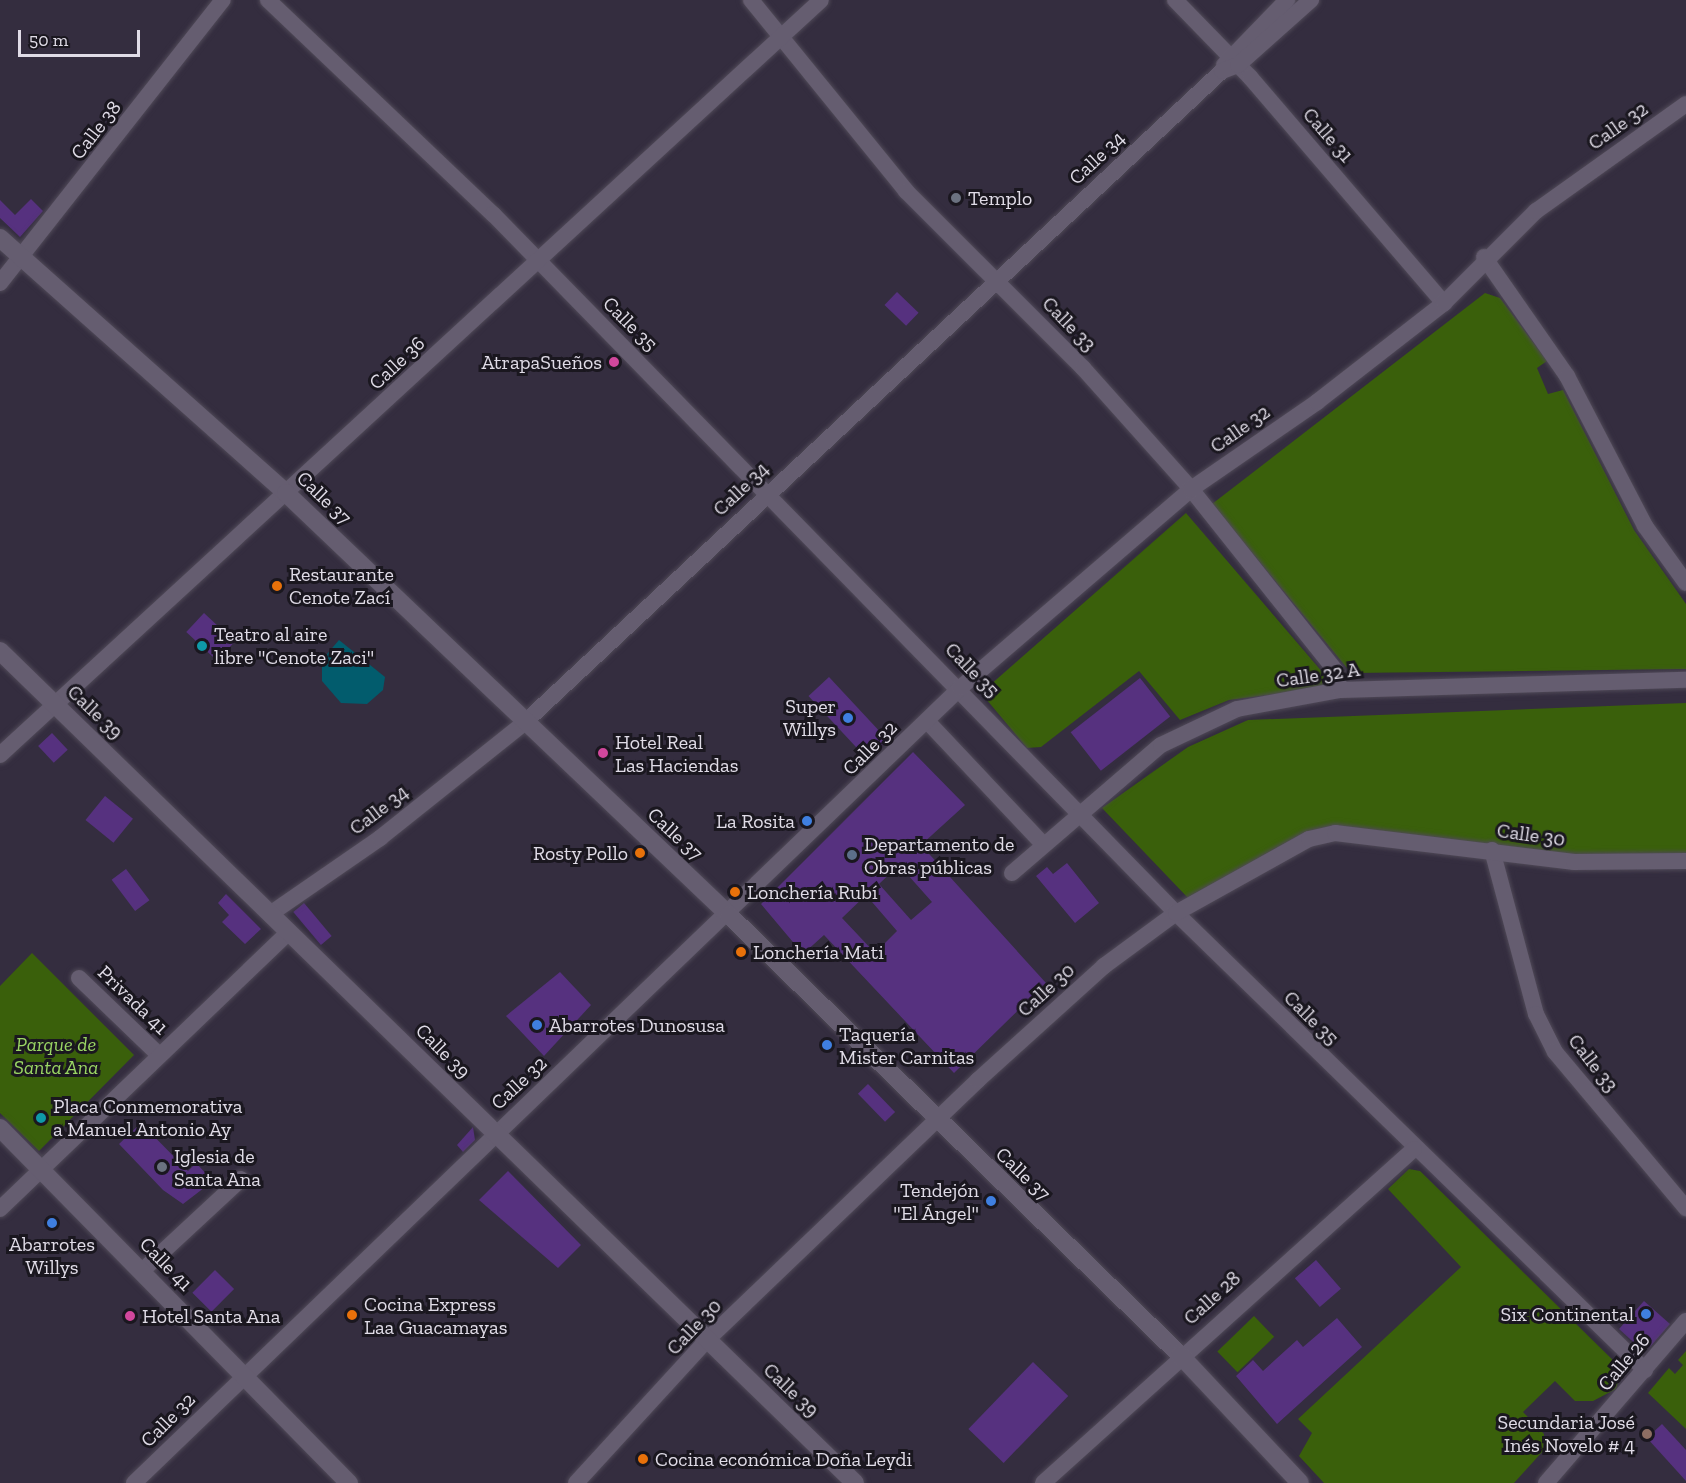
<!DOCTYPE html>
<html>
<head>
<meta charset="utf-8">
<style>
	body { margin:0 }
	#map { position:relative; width:1686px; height:1483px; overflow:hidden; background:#342d3f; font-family:"Zilla Slab",serif }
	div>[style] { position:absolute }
	.green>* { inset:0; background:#3a600b; transform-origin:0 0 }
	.water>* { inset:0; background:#025c6d }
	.building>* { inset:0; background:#56317f; transform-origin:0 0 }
	.roads { filter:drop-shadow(0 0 2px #4f4957) drop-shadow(0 0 2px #4f4957) }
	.street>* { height:16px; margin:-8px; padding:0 8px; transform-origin:8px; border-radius:8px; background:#655d70 }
	.secondary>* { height:18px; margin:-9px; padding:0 9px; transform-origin:9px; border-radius:9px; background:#655d70 }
	.dots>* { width:16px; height:16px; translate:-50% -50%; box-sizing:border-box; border:3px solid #1a171f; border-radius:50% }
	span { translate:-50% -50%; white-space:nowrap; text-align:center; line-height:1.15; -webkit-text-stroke:6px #1a171f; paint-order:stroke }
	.street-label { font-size:20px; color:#e0dce7 }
	.poi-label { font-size:20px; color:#e0dce7 }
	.left { translate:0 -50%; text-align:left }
	.right { translate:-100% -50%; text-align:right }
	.park-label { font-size:20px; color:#9ad664; font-style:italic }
	.scale { position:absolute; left:18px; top:30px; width:122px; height:27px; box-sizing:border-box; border:3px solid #e0dce7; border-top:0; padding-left:8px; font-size:18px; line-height:21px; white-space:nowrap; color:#e0dce7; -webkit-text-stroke:4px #1a171f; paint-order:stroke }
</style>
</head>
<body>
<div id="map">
	<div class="green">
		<i style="clip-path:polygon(1485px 293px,1500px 298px,1547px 361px,1537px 368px,1548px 394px,1563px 390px,1634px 530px,1686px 604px,1686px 669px,1351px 673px,1212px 504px)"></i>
		<i style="clip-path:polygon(1186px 513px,1324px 674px,1322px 688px,1229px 700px,1180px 720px,1139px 671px,1041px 747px,1027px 748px,981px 693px)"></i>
		<i style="clip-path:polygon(1686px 703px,1686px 854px,1561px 858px,1338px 827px,1189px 899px,1102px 808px,1188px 747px,1248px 720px)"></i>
		<i style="clip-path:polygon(32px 953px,134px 1055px,39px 1151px,0 1113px,0 986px)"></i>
		<i style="clip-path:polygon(1409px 1169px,1420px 1171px,1622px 1369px,1616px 1389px,1593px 1401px,1575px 1401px,1555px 1381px,1523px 1412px,1544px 1434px,1543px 1451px,1514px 1483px,1324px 1483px,1299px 1456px,1312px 1433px,1298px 1419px,1461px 1267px,1388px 1189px)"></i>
		<i style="left:1254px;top:1316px;width:29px;height:51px;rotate:46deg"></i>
		<i style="clip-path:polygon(1686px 1351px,1686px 1429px,1648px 1393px,1669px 1368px,1675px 1374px,1683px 1365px,1678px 1360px)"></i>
	</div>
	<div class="water">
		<i style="clip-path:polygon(339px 640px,385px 677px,383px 690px,367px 704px,341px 703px,322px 681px,322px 660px)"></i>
	</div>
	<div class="building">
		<i style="clip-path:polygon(31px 199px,43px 211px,20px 237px,0 218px,0 200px,15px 215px)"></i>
		<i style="left:897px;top:292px;width:30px;height:18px;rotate:44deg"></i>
		<i style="left:204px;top:613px;width:42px;height:26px;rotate:43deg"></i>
		<i style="left:829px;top:677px;width:86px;height:28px;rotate:47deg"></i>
		<i style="left:1140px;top:678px;width:49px;height:88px;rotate:52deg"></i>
		<i style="left:52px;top:733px;width:23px;height:19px;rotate:47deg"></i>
		<i style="clip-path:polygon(evenodd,913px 752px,965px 805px,921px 845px,1046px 983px,954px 1073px,824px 935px,803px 954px,761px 904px,913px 752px,899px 865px,932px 902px,911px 920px,879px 884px,899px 865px,913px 752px,866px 895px,897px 931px,875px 953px,842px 918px,866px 895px)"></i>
		<i style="left:105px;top:796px;width:36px;height:31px;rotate:39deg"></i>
		<i style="clip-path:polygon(1067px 863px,1099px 903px,1075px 923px,1036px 876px,1047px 867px,1053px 874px)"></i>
		<i style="left:126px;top:869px;width:39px;height:18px;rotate:53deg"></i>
		<i style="clip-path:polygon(226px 894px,261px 929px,245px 944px,222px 922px,229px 915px,218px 903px)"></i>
		<i style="left:304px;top:903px;width:43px;height:14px;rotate:50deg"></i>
		<i style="clip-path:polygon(560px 972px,591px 1005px,544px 1056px,506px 1016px)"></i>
		<i style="left:868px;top:1084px;width:39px;height:14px;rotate:46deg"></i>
		<i style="clip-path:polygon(141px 1123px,188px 1171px,196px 1163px,213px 1181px,183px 1204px,163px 1190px,119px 1144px)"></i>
		<i style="clip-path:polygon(473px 1127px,475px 1140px,463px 1152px,457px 1145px)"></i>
		<i style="clip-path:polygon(508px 1171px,581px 1245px,558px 1268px,479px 1200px)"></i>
		<i style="left:1316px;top:1260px;width:38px;height:28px;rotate:49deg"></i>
		<i style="left:215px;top:1270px;width:27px;height:32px;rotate:45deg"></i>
		<i style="clip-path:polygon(1644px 1301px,1670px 1324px,1650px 1347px,1641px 1349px,1619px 1329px)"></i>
		<i style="clip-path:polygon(1337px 1318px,1362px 1347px,1277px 1424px,1236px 1376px,1253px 1360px,1263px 1371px,1297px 1340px,1303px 1347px)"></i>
		<i style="left:1033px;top:1362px;width:49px;height:93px;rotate:44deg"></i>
		<i style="clip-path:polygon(1662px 1424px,1686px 1450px,1686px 1481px,1647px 1438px)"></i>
	</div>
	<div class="roads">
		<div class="street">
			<i style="left:268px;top:0;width:311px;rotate:43.6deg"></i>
			<i style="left:493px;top:214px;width:977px;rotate:45.66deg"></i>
			<i style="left:1176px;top:913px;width:655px;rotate:44.26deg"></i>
			<i style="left:751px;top:0;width:246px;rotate:50.9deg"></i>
			<i style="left:906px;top:191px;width:250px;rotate:45deg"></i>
			<i style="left:1083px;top:368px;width:162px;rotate:48.2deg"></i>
			<i style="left:1191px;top:489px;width:233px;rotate:51.5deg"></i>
			<i style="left:1336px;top:671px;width:19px;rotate:78deg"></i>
			<i style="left:1175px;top:0;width:107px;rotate:45.8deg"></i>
			<i style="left:1250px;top:77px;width:298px;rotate:49.4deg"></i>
			<i style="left:1224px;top:65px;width:91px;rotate:-45.9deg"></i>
			<i style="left:1484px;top:257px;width:145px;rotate:55.1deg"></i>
			<i style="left:1567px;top:376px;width:169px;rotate:62.5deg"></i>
			<i style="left:1645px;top:526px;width:70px;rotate:54.3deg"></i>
			<i style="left:0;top:283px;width:360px;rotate:-51.8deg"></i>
			<i style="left:927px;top:721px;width:170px;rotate:46.7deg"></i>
			<i style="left:0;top:755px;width:1115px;rotate:-42.6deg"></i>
			<i style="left:1492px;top:850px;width:170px;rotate:75deg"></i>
			<i style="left:1536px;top:1014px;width:42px;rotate:63.4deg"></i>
			<i style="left:1555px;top:1052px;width:204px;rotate:50deg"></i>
			<i style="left:1012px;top:873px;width:196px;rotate:-40.7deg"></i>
			<i style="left:1161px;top:745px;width:84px;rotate:-25.3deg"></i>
			<i style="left:1237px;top:709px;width:105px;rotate:-10.5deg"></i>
			<i style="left:1340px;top:690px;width:346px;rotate:-1.7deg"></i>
			<i style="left:270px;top:914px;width:134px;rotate:-34.6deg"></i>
			<i style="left:380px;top:838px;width:184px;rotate:-38.6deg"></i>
			<i style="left:524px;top:723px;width:955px;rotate:-43.05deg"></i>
			<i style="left:1222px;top:71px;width:17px;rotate:-21deg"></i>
			<i style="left:1238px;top:65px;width:98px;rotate:-41.7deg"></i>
			<i style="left:79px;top:978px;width:108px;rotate:43.9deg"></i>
			<i style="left:0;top:1209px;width:400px;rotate:-43.8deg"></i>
			<i style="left:142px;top:1271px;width:135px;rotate:-42.9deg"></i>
			<i style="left:134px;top:1483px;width:1146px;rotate:-43.9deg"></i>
			<i style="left:960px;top:688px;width:305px;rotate:-40.7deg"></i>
			<i style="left:1191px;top:489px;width:153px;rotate:-34.6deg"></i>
			<i style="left:1317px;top:402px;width:161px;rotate:-37.9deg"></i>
			<i style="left:1444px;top:303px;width:130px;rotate:-45deg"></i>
			<i style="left:1536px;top:211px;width:184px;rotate:-35.5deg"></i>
			<i style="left:576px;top:1483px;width:194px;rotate:-47.5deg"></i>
			<i style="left:707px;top:1340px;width:376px;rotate:-43.8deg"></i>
			<i style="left:978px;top:1080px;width:170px;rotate:-42.1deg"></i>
			<i style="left:1104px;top:966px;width:89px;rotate:-36.4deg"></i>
			<i style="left:1176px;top:913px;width:152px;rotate:-29.1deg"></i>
			<i style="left:1309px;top:839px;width:27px;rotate:-13deg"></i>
			<i style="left:1335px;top:833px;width:241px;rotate:6.9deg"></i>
			<i style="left:1574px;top:862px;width:112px;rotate:-0.5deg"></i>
			<i style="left:1043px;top:1483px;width:499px;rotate:-42deg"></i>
			<i style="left:1546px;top:1483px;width:214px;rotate:-49.2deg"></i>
		</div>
		<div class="secondary">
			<i style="left:0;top:238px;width:383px;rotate:41.7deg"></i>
			<i style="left:286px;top:493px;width:612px;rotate:43.61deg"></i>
			<i style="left:729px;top:915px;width:630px;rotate:44.29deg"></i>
			<i style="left:1180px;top:1355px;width:175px;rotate:46.8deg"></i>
			<i style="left:0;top:651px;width:1193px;rotate:44.22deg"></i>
			<i style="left:0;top:1128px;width:498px;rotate:45.5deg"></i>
		</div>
	</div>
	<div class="dots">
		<i style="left:956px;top:198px;background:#6b7280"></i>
		<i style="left:614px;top:362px;background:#d1479c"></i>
		<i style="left:277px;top:586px;background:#e8710a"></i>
		<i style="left:202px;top:646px;background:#0f9aa8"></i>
		<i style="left:848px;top:718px;background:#3f7fe0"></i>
		<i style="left:603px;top:753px;background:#d1479c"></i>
		<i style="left:807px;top:821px;background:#3f7fe0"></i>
		<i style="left:640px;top:853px;background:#e8710a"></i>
		<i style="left:852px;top:855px;background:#5c6f8a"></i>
		<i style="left:735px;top:892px;background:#e8710a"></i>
		<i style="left:741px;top:952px;background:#e8710a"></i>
		<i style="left:537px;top:1025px;background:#3f7fe0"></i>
		<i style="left:827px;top:1045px;background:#3f7fe0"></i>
		<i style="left:41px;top:1118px;background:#0f9aa8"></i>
		<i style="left:162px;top:1167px;background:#6b7280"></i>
		<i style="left:991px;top:1201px;background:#3f7fe0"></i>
		<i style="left:52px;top:1223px;background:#3f7fe0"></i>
		<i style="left:1646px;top:1314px;background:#3f7fe0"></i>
		<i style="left:352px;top:1315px;background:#e8710a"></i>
		<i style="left:130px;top:1316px;background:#d1479c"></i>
		<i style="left:1647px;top:1434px;background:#8d6e63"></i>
		<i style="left:643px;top:1459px;background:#e8710a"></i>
	</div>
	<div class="street-label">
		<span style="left:1618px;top:126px;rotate:-35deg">Calle 32</span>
		<span style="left:96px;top:130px;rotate:-52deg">Calle 38</span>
		<span style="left:1328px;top:135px;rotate:49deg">Calle 31</span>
		<span style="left:1097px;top:158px;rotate:-43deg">Calle 34</span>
		<span style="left:630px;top:324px;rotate:45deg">Calle 35</span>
		<span style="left:1069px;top:324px;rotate:46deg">Calle 33</span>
		<span style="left:397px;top:363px;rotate:-43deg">Calle 36</span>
		<span style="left:1240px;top:429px;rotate:-35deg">Calle 32</span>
		<span style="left:741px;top:489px;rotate:-43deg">Calle 34</span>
		<span style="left:324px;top:498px;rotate:44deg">Calle 37</span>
		<span style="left:972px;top:670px;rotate:46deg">Calle 35</span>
		<span style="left:1318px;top:675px;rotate:-8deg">Calle 32 A</span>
		<span style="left:95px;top:712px;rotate:44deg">Calle 39</span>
		<span style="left:870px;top:748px;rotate:-45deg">Calle 32</span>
		<span style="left:379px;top:810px;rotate:-37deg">Calle 34</span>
		<span style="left:675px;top:834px;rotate:43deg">Calle 37</span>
		<span style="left:1531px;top:835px;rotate:8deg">Calle 30</span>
		<span style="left:1046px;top:990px;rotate:-42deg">Calle 30</span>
		<span style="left:133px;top:1000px;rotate:44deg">Privada 41</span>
		<span style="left:1311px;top:1018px;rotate:45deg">Calle 35</span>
		<span style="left:443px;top:1051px;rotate:45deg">Calle 39</span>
		<span style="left:1593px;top:1063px;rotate:52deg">Calle 33</span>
		<span style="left:519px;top:1083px;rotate:-43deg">Calle 32</span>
		<span style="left:1023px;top:1174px;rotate:44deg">Calle 37</span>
		<span style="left:166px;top:1264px;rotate:46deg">Calle 41</span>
		<span style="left:1212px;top:1298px;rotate:-42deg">Calle 28</span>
		<span style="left:694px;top:1327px;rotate:-46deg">Calle 30</span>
		<span style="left:1624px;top:1362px;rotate:-50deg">Calle 26</span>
		<span style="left:791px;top:1390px;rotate:44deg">Calle 39</span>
		<span style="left:168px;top:1420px;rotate:-45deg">Calle 32</span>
	</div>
	<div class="poi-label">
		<span class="left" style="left:968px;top:198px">Templo</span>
		<span class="right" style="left:602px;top:362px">AtrapaSueños</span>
		<span class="left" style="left:289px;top:586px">Restaurante<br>Cenote Zací</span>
		<span class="left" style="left:214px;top:646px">Teatro al aire<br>libre "Cenote Zaci"</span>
		<span class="right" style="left:836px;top:718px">Super<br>Willys</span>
		<span class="left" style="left:615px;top:754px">Hotel Real<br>Las Haciendas</span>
		<span class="right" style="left:795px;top:821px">La Rosita</span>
		<span class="left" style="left:864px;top:856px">Departamento de<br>Obras públicas</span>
		<span class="right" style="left:628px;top:853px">Rosty Pollo</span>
		<span class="left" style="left:747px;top:892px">Lonchería Rubí</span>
		<span class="left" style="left:753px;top:952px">Lonchería Mati</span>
		<span class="left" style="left:549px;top:1025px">Abarrotes Dunosusa</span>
		<span class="left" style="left:839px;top:1046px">Taquería<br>Mister Carnitas</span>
		<span class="left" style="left:53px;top:1118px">Placa Conmemorativa<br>a Manuel Antonio Ay</span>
		<span class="left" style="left:174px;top:1168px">Iglesia de<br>Santa Ana</span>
		<span class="right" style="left:979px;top:1202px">Tendejón<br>"El Ángel"</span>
		<span style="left:52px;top:1256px">Abarrotes<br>Willys</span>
		<span class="left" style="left:364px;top:1316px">Cocina Express<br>Laa Guacamayas</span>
		<span class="right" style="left:1634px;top:1314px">Six Continental</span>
		<span class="left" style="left:142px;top:1316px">Hotel Santa Ana</span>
		<span class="right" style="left:1635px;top:1434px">Secundaria José<br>Inés Novelo # 4</span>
		<span class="left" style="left:655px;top:1459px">Cocina económica Doña Leydi</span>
	</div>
	<div class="park-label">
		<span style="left:56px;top:1056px">Parque de<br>Santa Ana</span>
	</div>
	<div class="scale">50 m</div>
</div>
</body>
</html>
